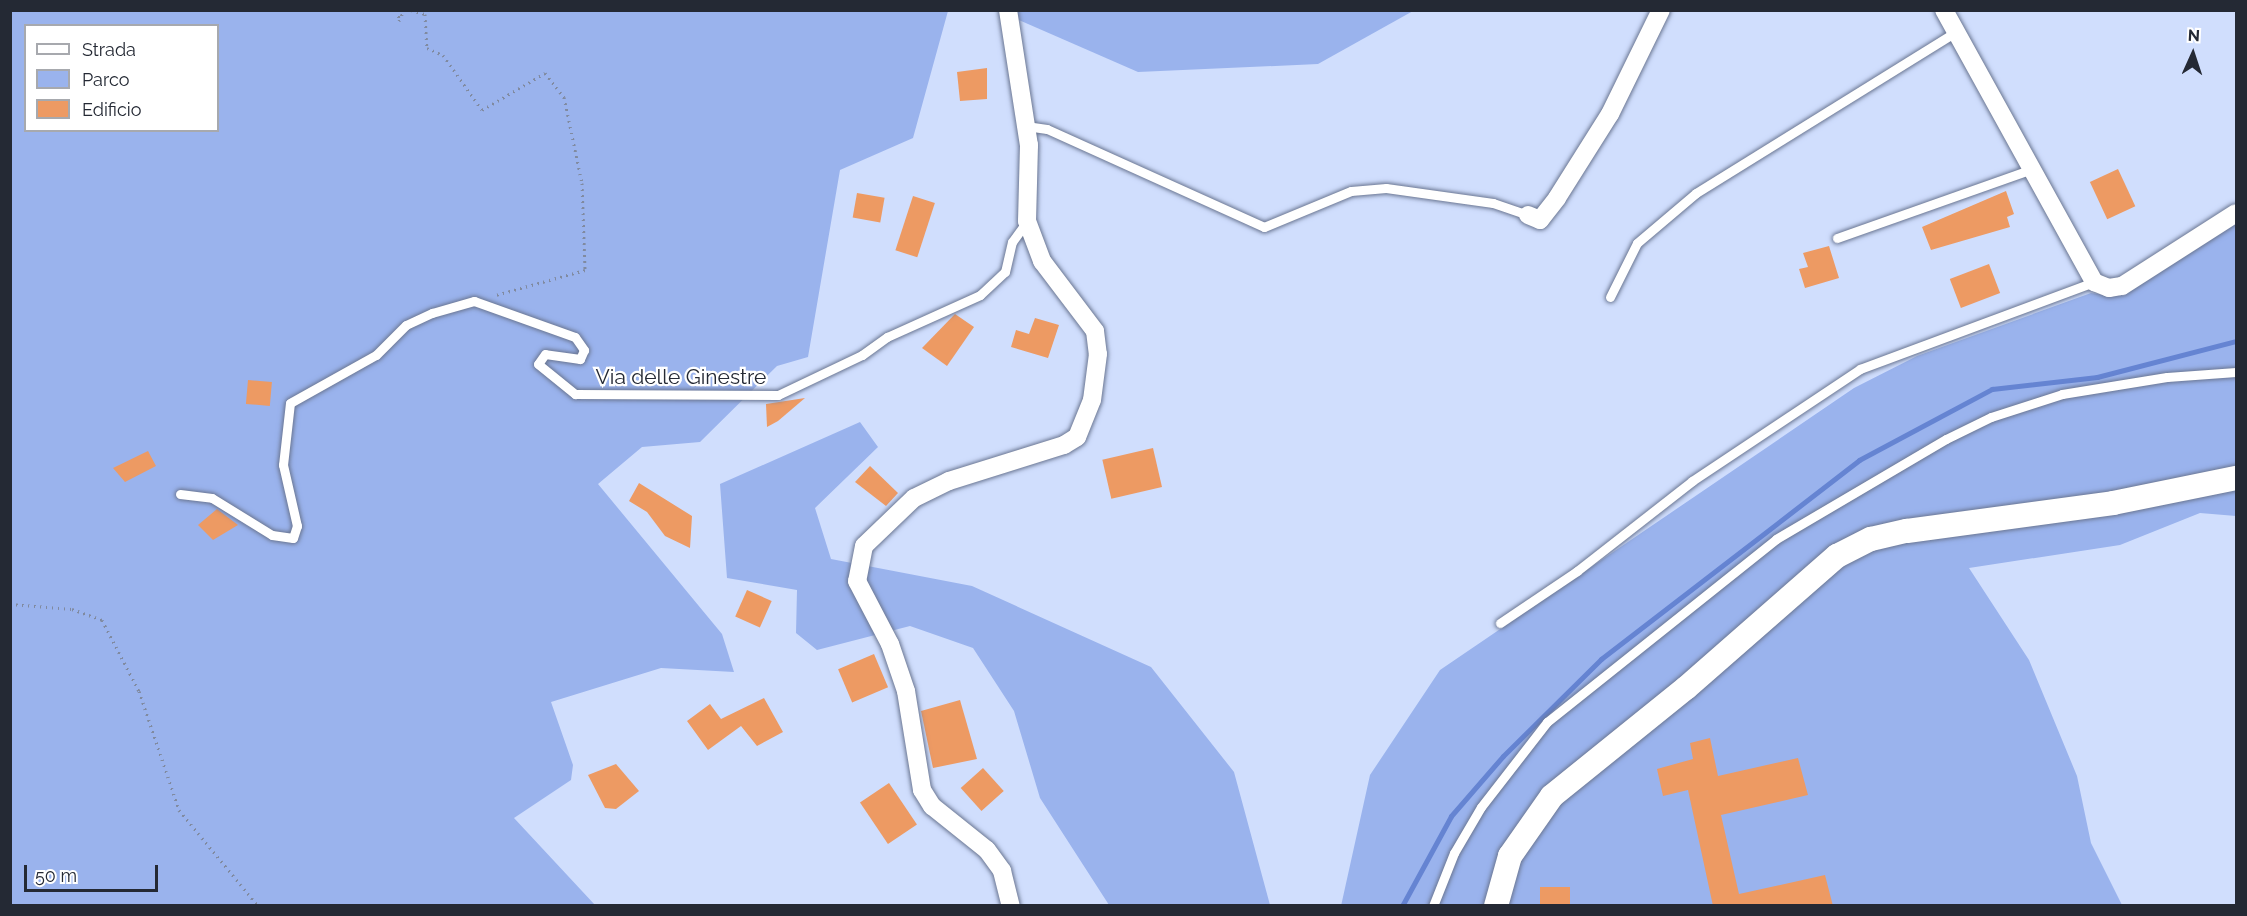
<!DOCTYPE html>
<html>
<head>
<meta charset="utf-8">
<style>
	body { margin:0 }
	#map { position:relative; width:2247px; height:916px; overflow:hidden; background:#d0defd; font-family:Raleway,sans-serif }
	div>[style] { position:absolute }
	.green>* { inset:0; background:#9ab3ed }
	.stream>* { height:5px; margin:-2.5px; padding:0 2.5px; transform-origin:2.5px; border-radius:2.5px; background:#6584d2 }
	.building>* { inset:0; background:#ed9a63; transform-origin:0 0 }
	.path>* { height:3px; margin-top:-1.5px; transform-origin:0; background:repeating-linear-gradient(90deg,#808aa0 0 1.5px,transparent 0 6px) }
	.roads { filter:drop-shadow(0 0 2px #6a7692) drop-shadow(0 0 2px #6a7692) }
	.lane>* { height:9px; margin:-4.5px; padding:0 4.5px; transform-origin:4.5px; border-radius:4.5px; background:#fff }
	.street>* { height:18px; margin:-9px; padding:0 9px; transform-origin:9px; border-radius:9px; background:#fff }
	.secondary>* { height:24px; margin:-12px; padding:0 12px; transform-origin:12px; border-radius:12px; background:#fff }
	span { translate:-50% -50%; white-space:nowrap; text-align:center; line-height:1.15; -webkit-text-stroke:4.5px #fff; paint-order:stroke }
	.street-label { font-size:21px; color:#242934 }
	.frame { position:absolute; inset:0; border:12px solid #242934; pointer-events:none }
	.legend { position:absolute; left:24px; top:24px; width:195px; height:108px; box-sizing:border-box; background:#fff; border:2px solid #a7a9ae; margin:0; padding:8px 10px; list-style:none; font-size:18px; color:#242934 }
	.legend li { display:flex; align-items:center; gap:12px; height:30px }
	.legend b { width:30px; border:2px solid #a7a9ae }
	.north { position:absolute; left:2163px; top:24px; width:60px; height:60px; -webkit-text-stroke:4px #fff; paint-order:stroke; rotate:3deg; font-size:16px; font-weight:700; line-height:24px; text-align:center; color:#242934 }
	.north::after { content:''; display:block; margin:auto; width:21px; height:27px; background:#242934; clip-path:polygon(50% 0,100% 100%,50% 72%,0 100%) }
	.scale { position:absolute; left:24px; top:865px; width:134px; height:27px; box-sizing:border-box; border:3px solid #242934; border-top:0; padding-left:8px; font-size:18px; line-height:21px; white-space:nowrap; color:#242934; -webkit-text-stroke:4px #fff; paint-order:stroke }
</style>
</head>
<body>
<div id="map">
	<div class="green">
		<i style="clip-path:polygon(evenodd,10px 11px,948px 11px,913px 138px,840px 170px,808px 357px,777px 366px,700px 442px,642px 447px,598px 484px,722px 634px,734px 672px,661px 668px,551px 702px,573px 765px,571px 780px,514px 818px,595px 905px,11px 905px,10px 11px,26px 26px,218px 26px,218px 130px,26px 130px,26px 26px)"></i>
		<i style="clip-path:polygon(998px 11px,1413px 11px,1318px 64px,1138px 72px)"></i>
		<i style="clip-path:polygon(2236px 222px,2236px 516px,2200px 513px,2120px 545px,1969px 568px,2029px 660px,2077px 776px,2091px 843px,2122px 905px,1341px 906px,1370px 775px,1440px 670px,1854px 388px,1917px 356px,2091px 293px,2112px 296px)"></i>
		<i style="clip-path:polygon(860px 422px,878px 447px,815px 508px,831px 559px,972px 586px,1151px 667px,1234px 772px,1270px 905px,1109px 905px,1040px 798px,1014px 711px,973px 648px,910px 626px,817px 650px,796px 633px,797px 590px,727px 578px,720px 484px)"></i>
	</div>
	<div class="stream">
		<i style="left:1402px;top:906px;width:102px;rotate:-61.4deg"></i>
		<i style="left:1451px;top:816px;width:79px;rotate:-49.1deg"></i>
		<i style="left:1503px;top:756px;width:138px;rotate:-44.7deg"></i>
		<i style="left:1601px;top:659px;width:326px;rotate:-37.6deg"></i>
		<i style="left:1859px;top:460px;width:151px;rotate:-28.1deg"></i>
		<i style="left:1992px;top:389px;width:106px;rotate:-6.5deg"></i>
		<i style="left:2097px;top:377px;width:144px;rotate:-14.5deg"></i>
	</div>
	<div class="building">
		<i style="clip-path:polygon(987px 68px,987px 99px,960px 101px,957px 72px)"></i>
		<i style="left:2118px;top:169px;width:41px;height:31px;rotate:65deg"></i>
		<i style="clip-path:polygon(2006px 191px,2014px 214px,2007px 217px,2010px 227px,1931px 250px,1922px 227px)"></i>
		<i style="left:857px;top:193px;width:28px;height:25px;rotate:10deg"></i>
		<i style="left:913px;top:196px;width:23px;height:57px;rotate:18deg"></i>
		<i style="clip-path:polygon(1829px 246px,1839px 278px,1805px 288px,1799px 269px,1808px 267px,1803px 253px)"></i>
		<i style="left:1989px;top:264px;width:31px;height:42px;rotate:69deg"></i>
		<i style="clip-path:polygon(955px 314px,974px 327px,947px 366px,922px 348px)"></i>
		<i style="clip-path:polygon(1035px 318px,1059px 325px,1048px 358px,1011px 347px,1016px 330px,1029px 334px)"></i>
		<i style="left:248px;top:380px;width:24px;height:24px;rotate:5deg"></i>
		<i style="clip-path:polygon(805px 398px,778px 421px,767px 427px,766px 404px)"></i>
		<i style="left:1153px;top:448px;width:40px;height:52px;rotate:77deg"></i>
		<i style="clip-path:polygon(148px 451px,156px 466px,125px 482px,113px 468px)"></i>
		<i style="clip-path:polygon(870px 466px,898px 493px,886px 506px,855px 482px)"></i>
		<i style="clip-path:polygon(639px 483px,692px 516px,690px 548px,665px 536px,647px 512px,629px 501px)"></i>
		<i style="clip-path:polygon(217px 509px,238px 525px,213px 540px,198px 525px)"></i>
		<i style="left:747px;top:590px;width:27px;height:29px;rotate:24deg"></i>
		<i style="left:874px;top:654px;width:36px;height:39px;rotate:67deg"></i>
		<i style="clip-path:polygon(764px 698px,783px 732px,757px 746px,741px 726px,708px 750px,687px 721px,710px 704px,721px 719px)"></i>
		<i style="clip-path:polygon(960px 700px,977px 759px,933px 768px,921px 711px)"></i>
		<i style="clip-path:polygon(1710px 738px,1718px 776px,1798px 758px,1808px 795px,1721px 815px,1739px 894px,1825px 875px,1833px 906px,1713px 906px,1688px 790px,1663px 796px,1657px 769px,1693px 759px,1690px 743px)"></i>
		<i style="clip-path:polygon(616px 764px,639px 791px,616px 809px,605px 808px,588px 775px)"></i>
		<i style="left:983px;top:768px;width:31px;height:30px;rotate:48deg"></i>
		<i style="left:889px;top:783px;width:50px;height:35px;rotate:56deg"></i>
		<i style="left:1540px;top:887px;width:30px;height:19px"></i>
	</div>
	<div class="path">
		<i style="left:398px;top:10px;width:11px;rotate:85deg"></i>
		<i style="left:399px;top:21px;width:12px;rotate:-66deg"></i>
		<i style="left:411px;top:10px;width:15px;rotate:16deg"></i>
		<i style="left:425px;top:14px;width:34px;rotate:87deg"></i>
		<i style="left:427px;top:48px;width:17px;rotate:24deg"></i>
		<i style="left:443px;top:55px;width:67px;rotate:54.7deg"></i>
		<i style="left:482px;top:110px;width:73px;rotate:-30.4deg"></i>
		<i style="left:545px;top:73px;width:31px;rotate:52deg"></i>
		<i style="left:564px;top:97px;width:88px;rotate:78.2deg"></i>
		<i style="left:582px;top:183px;width:87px;rotate:88deg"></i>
		<i style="left:585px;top:270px;width:92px;rotate:164.3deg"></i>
		<i style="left:10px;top:604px;width:62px;rotate:4.6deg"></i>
		<i style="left:72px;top:609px;width:32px;rotate:20deg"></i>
		<i style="left:102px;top:620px;width:80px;rotate:62.5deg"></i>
		<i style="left:139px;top:691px;width:126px;rotate:71.4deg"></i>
		<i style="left:179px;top:810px;width:124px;rotate:50.5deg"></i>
	</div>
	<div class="roads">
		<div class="lane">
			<i style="left:1026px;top:126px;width:21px;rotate:8deg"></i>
			<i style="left:1047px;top:129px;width:238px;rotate:24.3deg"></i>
			<i style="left:1264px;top:227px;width:94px;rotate:-22.5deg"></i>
			<i style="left:1351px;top:191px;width:35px;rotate:-5deg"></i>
			<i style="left:1386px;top:188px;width:108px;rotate:8deg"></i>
			<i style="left:1493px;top:203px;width:37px;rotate:19deg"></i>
			<i style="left:1837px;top:238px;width:207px;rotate:-19.5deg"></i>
			<i style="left:1610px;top:297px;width:60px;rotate:-63.4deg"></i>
			<i style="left:1637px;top:243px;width:77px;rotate:-40.3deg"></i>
			<i style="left:1696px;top:193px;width:304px;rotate:-31.8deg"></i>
			<i style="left:180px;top:494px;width:32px;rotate:7deg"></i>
			<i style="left:212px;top:498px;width:70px;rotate:31.7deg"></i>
			<i style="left:272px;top:535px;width:21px;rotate:8deg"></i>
			<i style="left:293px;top:538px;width:13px;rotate:-72deg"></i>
			<i style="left:297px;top:526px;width:63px;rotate:-102.9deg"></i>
			<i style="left:283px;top:465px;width:62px;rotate:-83.6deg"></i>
			<i style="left:290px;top:403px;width:98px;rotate:-29.2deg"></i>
			<i style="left:376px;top:355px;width:42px;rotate:-45deg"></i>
			<i style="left:406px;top:325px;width:29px;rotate:-25deg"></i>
			<i style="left:432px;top:313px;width:44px;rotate:-15.9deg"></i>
			<i style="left:474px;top:301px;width:107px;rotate:19.6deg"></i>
			<i style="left:575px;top:337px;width:16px;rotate:55deg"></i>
			<i style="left:584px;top:350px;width:10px;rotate:114deg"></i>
			<i style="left:580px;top:359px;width:35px;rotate:-172deg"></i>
			<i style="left:545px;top:354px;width:12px;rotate:125deg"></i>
			<i style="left:538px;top:364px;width:48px;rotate:39deg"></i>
			<i style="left:575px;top:394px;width:203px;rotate:0.3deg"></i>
			<i style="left:778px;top:395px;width:93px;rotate:-25.5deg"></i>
			<i style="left:862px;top:355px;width:31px;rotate:-36deg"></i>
			<i style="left:887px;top:337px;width:102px;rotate:-24.3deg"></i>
			<i style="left:980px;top:295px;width:34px;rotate:-43deg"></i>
			<i style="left:1005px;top:272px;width:31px;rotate:-77deg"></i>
			<i style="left:1012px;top:242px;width:26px;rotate:-54deg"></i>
			<i style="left:1500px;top:623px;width:93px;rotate:-34deg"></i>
			<i style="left:1577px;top:571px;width:146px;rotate:-38deg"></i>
			<i style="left:1692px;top:481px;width:202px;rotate:-33.7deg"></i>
			<i style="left:1860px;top:369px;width:250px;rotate:-20.4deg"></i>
			<i style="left:1433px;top:906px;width:57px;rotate:-68.4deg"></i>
			<i style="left:1454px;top:853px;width:53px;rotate:-59.6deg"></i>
			<i style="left:1481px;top:807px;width:108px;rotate:-52.2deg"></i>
			<i style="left:1547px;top:722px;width:293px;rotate:-38.6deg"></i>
			<i style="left:1776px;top:539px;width:197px;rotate:-30.5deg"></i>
			<i style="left:1946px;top:439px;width:50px;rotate:-26.1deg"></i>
			<i style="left:1991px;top:417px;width:75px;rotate:-17.9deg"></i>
			<i style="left:2062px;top:394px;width:106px;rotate:-9.2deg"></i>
			<i style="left:2167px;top:377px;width:69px;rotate:-4.1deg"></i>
		</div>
		<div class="street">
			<i style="left:1008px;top:10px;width:137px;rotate:81.2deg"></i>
			<i style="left:1029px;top:145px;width:76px;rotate:91.5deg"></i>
			<i style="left:1027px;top:221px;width:43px;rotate:69.4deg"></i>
			<i style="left:1042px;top:261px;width:88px;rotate:52.9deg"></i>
			<i style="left:1095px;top:331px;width:23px;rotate:83deg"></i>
			<i style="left:1098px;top:354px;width:46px;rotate:97.4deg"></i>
			<i style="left:1092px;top:400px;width:40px;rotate:112deg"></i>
			<i style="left:1077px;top:437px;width:15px;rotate:148deg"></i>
			<i style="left:1064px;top:445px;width:121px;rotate:162.6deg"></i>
			<i style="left:949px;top:481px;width:39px;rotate:154deg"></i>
			<i style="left:914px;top:498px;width:69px;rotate:136.2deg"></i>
			<i style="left:864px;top:546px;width:36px;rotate:101deg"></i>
			<i style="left:857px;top:581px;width:71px;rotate:62.4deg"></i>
			<i style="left:890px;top:644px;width:50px;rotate:71.2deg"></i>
			<i style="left:906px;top:691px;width:100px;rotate:80.8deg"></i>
			<i style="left:922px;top:790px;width:19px;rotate:58deg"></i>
			<i style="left:932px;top:806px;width:70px;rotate:38.7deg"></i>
			<i style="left:987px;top:850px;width:26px;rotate:54deg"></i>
			<i style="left:1002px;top:871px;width:36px;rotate:76deg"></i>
			<i style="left:1944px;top:10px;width:311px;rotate:61.1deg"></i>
			<i style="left:2094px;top:282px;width:16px;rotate:22deg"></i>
			<i style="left:2109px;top:288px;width:13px;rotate:-9deg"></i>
			<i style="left:2122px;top:286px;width:135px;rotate:-32.6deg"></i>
			<i style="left:1528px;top:215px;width:13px;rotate:23deg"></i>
			<i style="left:1540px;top:220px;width:28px;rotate:-52deg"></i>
			<i style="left:1557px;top:198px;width:99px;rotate:-57.8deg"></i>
			<i style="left:1610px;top:114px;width:116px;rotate:-63.9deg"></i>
		</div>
		<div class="secondary">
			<i style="left:1496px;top:906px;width:52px;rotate:-74.4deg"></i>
			<i style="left:1510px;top:856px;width:73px;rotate:-55deg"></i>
			<i style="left:1552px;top:796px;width:172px;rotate:-38.9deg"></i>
			<i style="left:1686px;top:688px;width:201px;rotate:-41.2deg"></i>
			<i style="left:1837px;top:556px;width:38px;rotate:-27deg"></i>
			<i style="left:1871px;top:539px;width:37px;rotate:-13deg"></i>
			<i style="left:1907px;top:531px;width:208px;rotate:-7.7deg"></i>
			<i style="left:2113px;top:503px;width:126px;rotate:-11.5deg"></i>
		</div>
	</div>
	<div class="street-label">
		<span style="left:681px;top:377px">Via delle Ginestre</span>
	</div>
	<div class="frame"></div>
	<ul class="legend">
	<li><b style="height:8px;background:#fff"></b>Strada</li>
	<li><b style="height:16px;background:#9ab3ed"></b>Parco</li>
	<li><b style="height:16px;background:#ed9a63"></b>Edificio</li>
	</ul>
	<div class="north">N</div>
	<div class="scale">50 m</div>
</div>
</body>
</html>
